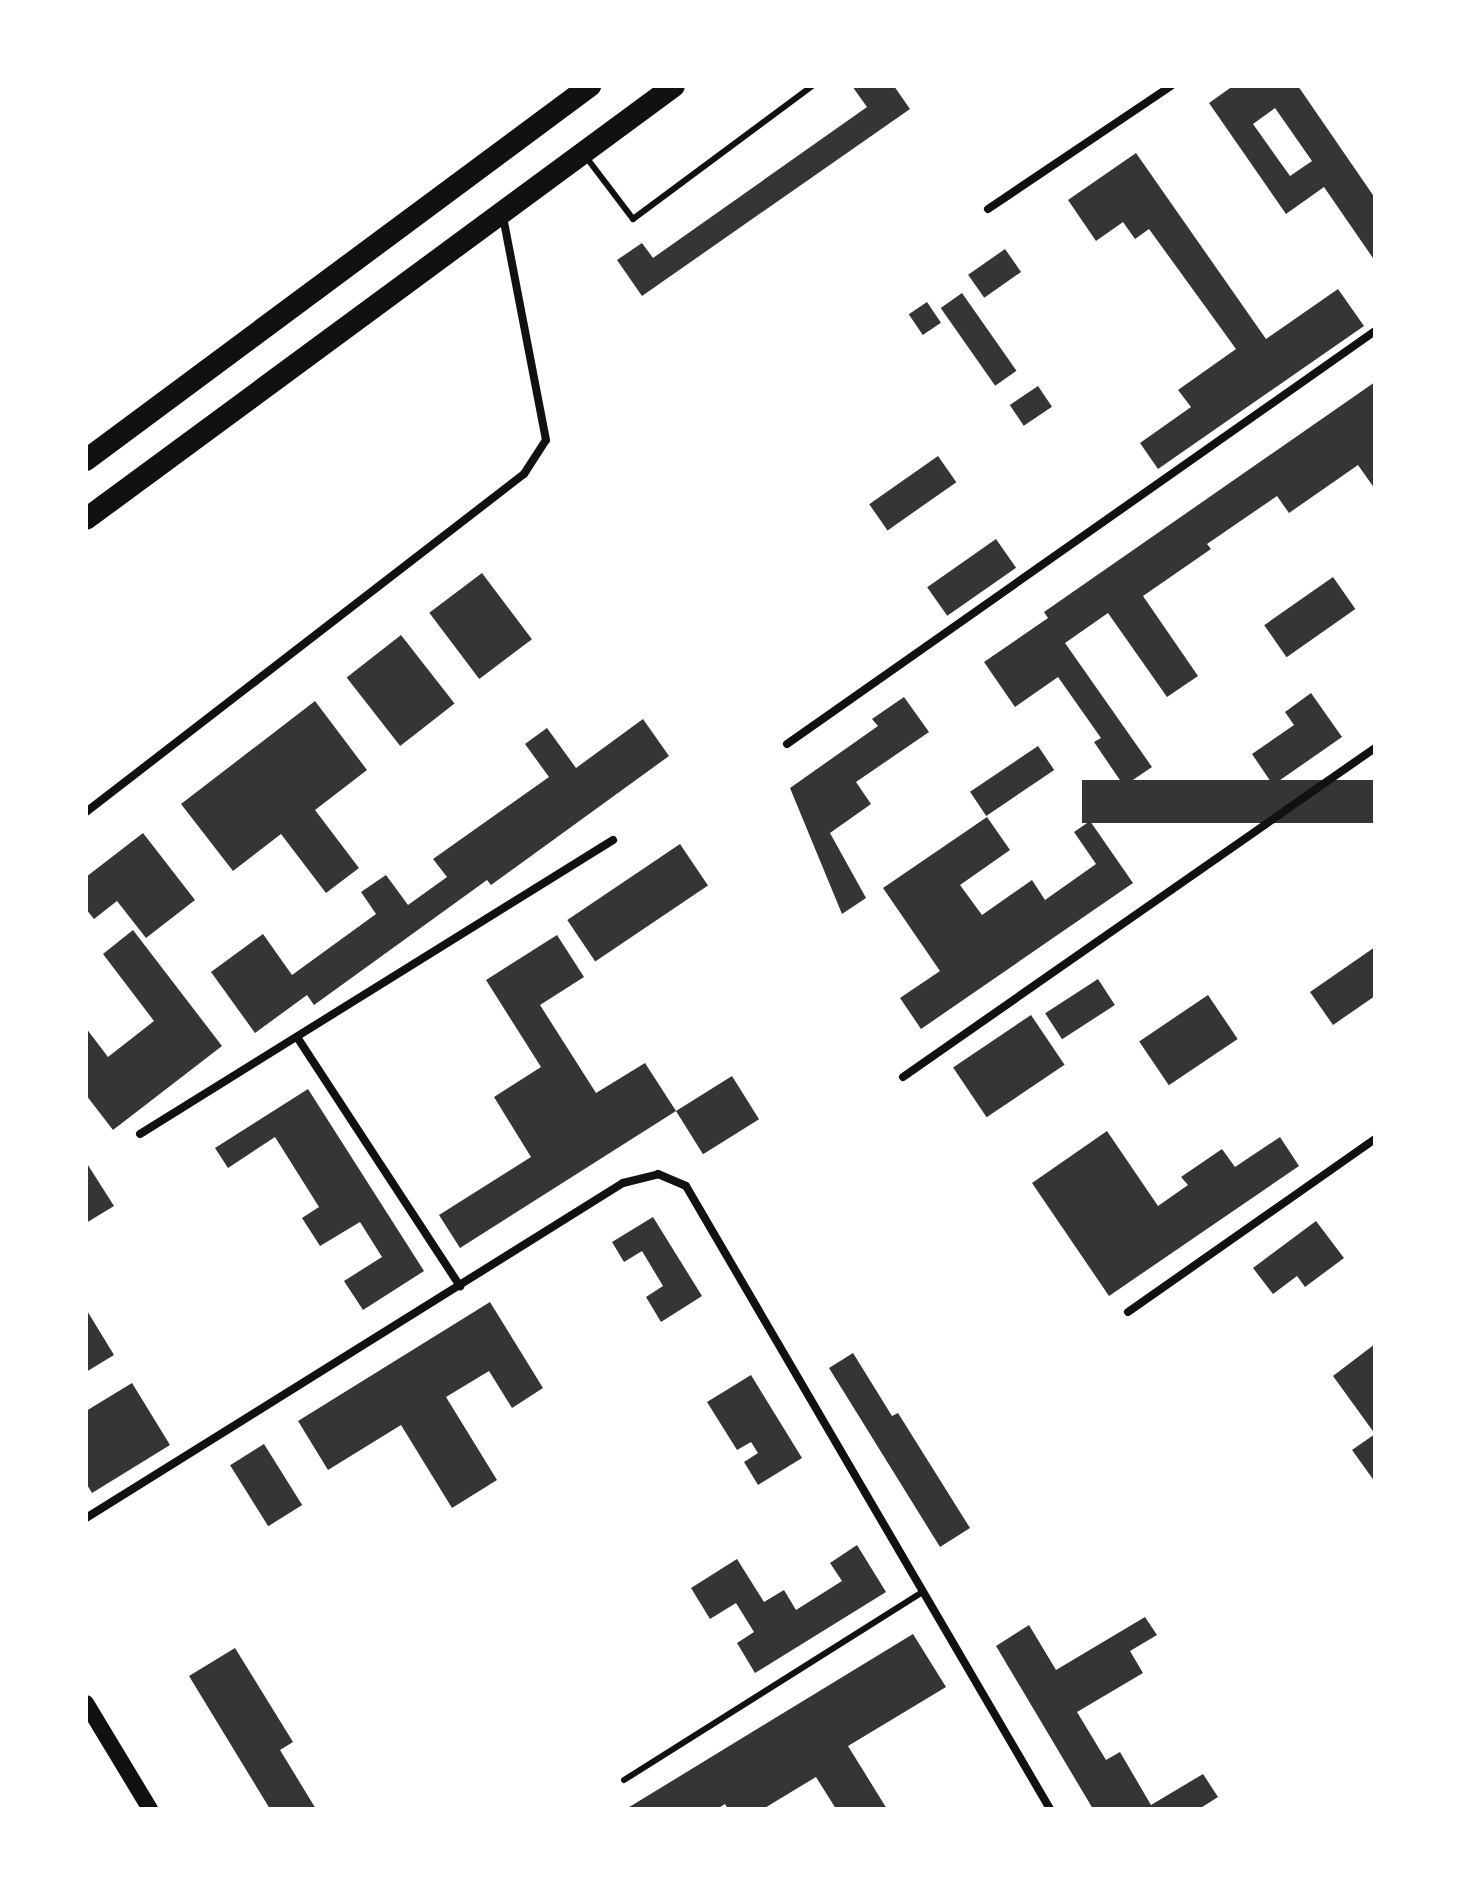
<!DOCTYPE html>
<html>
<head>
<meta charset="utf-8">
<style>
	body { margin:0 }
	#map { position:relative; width:1461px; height:1895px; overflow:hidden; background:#fff; font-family:Helvetica,sans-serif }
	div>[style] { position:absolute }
	.building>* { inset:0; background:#353535; transform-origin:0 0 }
	.service>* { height:6px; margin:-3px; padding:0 3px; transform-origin:3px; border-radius:3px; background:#111 }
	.minor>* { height:8px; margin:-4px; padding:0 4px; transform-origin:4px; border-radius:4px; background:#111 }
	.secondary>* { height:16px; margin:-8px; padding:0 8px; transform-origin:8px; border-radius:8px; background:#111 }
	.trunk>* { height:22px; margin:-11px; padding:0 11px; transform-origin:11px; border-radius:11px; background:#111 }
	span { translate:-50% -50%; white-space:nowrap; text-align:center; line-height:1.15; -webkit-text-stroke:8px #fff; paint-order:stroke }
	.frame { position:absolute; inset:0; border:88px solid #fff; pointer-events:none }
</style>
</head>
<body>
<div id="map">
	<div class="building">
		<i style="clip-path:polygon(852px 86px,894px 86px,910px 109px,642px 296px,617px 260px,642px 243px,653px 258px,867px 107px)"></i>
		<i style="clip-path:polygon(evenodd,1233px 86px,1298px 86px,1375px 198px,1375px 261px,1324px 187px,1286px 214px,1209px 103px,1233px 86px,1275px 108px,1312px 161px,1290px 176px,1253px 124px,1275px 108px)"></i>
		<i style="clip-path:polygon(1136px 153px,1266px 339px,1338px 289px,1364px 326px,1158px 469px,1140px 443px,1191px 407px,1178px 390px,1236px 349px,1149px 229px,1135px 239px,1123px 222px,1096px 241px,1068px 200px)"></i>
		<i style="left:1005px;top:249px;width:28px;height:45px;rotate:55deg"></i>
		<i style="left:962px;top:293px;width:95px;height:26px;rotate:55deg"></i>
		<i style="left:927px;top:302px;width:25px;height:22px;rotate:56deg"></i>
		<i style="clip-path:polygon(1375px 382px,1375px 489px,1358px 465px,1289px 513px,1277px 496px,1207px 544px,1211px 549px,1143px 596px,1198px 676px,1167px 697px,1108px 613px,1065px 643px,1152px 767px,1124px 786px,1094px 742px,1101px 738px,1058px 677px,1015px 707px,984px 662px,1048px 618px,1044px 612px)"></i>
		<i style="left:1038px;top:386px;width:25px;height:34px;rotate:56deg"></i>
		<i style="left:938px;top:456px;width:32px;height:84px;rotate:55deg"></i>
		<i style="left:996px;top:539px;width:35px;height:84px;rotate:55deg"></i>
		<i style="left:482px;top:573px;width:83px;height:66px;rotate:53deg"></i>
		<i style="left:1333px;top:577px;width:39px;height:84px;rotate:55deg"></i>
		<i style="left:401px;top:635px;width:87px;height:69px;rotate:52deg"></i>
		<i style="clip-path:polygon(1311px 693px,1342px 737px,1273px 785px,1252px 754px,1294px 725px,1285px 712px)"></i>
		<i style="clip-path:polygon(904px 697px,929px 732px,856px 782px,871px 804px,830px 833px,866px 898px,842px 914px,790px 788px,878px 726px,872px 719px)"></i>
		<i style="clip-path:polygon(315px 701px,367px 770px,315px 810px,359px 868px,326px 893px,281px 834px,233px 871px,181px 804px)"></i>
		<i style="clip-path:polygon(643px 719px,669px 756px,491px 885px,487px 880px,314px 1005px,307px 995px,255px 1033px,211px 972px,263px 934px,292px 975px,376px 914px,361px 892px,386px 875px,408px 905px,447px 877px,433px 859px,549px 777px,525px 744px,547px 728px,576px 768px)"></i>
		<i style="left:1038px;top:746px;width:29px;height:82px;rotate:56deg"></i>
		<i style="left:1375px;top:780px;width:43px;height:293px;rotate:90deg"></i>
		<i style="clip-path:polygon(987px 817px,1010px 850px,960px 885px,982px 915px,1032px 880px,1045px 900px,1096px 864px,1074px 832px,1090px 821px,1133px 883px,921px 1029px,900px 998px,940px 971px,883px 888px)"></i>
		<i style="clip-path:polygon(143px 833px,195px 900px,146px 938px,117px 901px,94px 919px,86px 909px,86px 877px)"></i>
		<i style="left:680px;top:844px;width:50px;height:136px;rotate:56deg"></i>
		<i style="clip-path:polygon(133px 930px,222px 1046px,113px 1130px,86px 1095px,86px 1028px,108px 1057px,154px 1021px,103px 954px)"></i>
		<i style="clip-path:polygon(557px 935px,584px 977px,540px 1005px,596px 1093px,645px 1063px,676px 1111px,460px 1248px,439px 1215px,531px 1157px,494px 1097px,541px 1067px,486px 980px)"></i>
		<i style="clip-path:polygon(1375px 947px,1375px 996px,1333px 1025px,1310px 992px)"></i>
		<i style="left:1098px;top:979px;width:31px;height:63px;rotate:57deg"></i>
		<i style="left:1208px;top:995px;width:53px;height:83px;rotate:56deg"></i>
		<i style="left:1031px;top:1015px;width:60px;height:94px;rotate:56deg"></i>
		<i style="left:732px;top:1076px;width:51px;height:66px;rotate:58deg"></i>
		<i style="clip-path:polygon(308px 1089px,424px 1271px,363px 1310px,344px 1281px,382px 1257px,360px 1222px,320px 1246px,302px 1218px,319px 1207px,275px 1137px,228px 1168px,215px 1148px)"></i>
		<i style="clip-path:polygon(1107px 1131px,1158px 1206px,1188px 1185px,1181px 1177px,1222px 1149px,1235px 1167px,1280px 1137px,1299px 1166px,1109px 1296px,1032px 1183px)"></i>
		<i style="clip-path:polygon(86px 1162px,114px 1206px,86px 1223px)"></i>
		<i style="clip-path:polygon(653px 1217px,702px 1296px,661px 1322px,646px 1297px,663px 1286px,642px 1251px,624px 1262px,612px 1242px)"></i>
		<i style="clip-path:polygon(1316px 1221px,1344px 1258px,1305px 1287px,1297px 1276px,1273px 1294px,1253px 1268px)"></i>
		<i style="clip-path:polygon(490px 1302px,543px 1388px,512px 1408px,489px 1371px,446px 1397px,497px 1480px,452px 1508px,401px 1425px,328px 1470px,298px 1421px)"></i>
		<i style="clip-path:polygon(86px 1309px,114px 1355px,86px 1372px)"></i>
		<i style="clip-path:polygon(1375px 1344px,1375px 1482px,1352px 1450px,1375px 1434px,1333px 1376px)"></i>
		<i style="clip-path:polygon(853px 1353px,892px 1416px,898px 1413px,970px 1528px,940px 1547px,829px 1368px)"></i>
		<i style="clip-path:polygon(751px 1375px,802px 1458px,758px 1485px,744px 1462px,758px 1453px,751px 1442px,737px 1450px,707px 1402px)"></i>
		<i style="clip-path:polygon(132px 1383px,170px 1445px,92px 1493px,86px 1483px,86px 1411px)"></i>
		<i style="left:264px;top:1444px;width:72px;height:40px;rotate:58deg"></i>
		<i style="clip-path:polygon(857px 1545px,886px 1592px,755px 1673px,737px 1643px,754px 1632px,736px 1603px,710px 1619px,691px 1588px,737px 1559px,764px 1602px,784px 1590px,796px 1610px,842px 1581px,830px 1563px)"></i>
		<i style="clip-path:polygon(1145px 1617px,1157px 1635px,1130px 1651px,1143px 1673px,1077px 1712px,1106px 1760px,1120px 1752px,1151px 1805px,1203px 1774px,1218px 1797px,1199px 1809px,1093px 1809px,996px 1646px,1029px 1625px,1056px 1670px)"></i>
		<i style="clip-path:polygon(913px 1634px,946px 1687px,848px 1746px,887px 1809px,836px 1809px,816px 1777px,763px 1809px,728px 1809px,725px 1804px,717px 1809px,626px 1809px)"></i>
		<i style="clip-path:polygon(235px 1648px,293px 1742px,280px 1750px,316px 1809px,270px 1809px,189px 1676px)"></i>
	</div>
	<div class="service">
		<i style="left:586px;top:157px;width:78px;rotate:52.8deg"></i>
		<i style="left:633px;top:219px;width:223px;rotate:-36.6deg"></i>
		<i style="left:624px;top:1780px;width:353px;rotate:-32.2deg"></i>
	</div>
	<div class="minor">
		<i style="left:988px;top:209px;width:220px;rotate:-33.9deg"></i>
		<i style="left:787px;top:744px;width:719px;rotate:-35.08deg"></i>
		<i style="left:86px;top:812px;width:553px;rotate:-37.66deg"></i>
		<i style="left:524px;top:474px;width:40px;rotate:-57.1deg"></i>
		<i style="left:546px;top:440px;width:227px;rotate:-100.9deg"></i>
		<i style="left:297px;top:1037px;width:298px;rotate:56.8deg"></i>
		<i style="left:903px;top:1077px;width:575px;rotate:-34.88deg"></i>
		<i style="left:140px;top:1134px;width:557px;rotate:-31.86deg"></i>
		<i style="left:1128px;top:1312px;width:302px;rotate:-35deg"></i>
		<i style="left:86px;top:1518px;width:633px;rotate:-31.96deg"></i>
		<i style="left:623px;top:1183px;width:36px;rotate:-14deg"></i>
		<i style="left:658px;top:1174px;width:30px;rotate:23deg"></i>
		<i style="left:686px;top:1186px;width:722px;rotate:59.7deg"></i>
	</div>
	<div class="secondary">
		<i style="left:86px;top:1703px;width:124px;rotate:58.9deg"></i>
	</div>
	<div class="trunk">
		<i style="left:86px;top:460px;width:628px;rotate:-36.58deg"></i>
		<i style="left:86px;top:519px;width:730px;rotate:-36.37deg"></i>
	</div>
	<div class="frame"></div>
</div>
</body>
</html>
